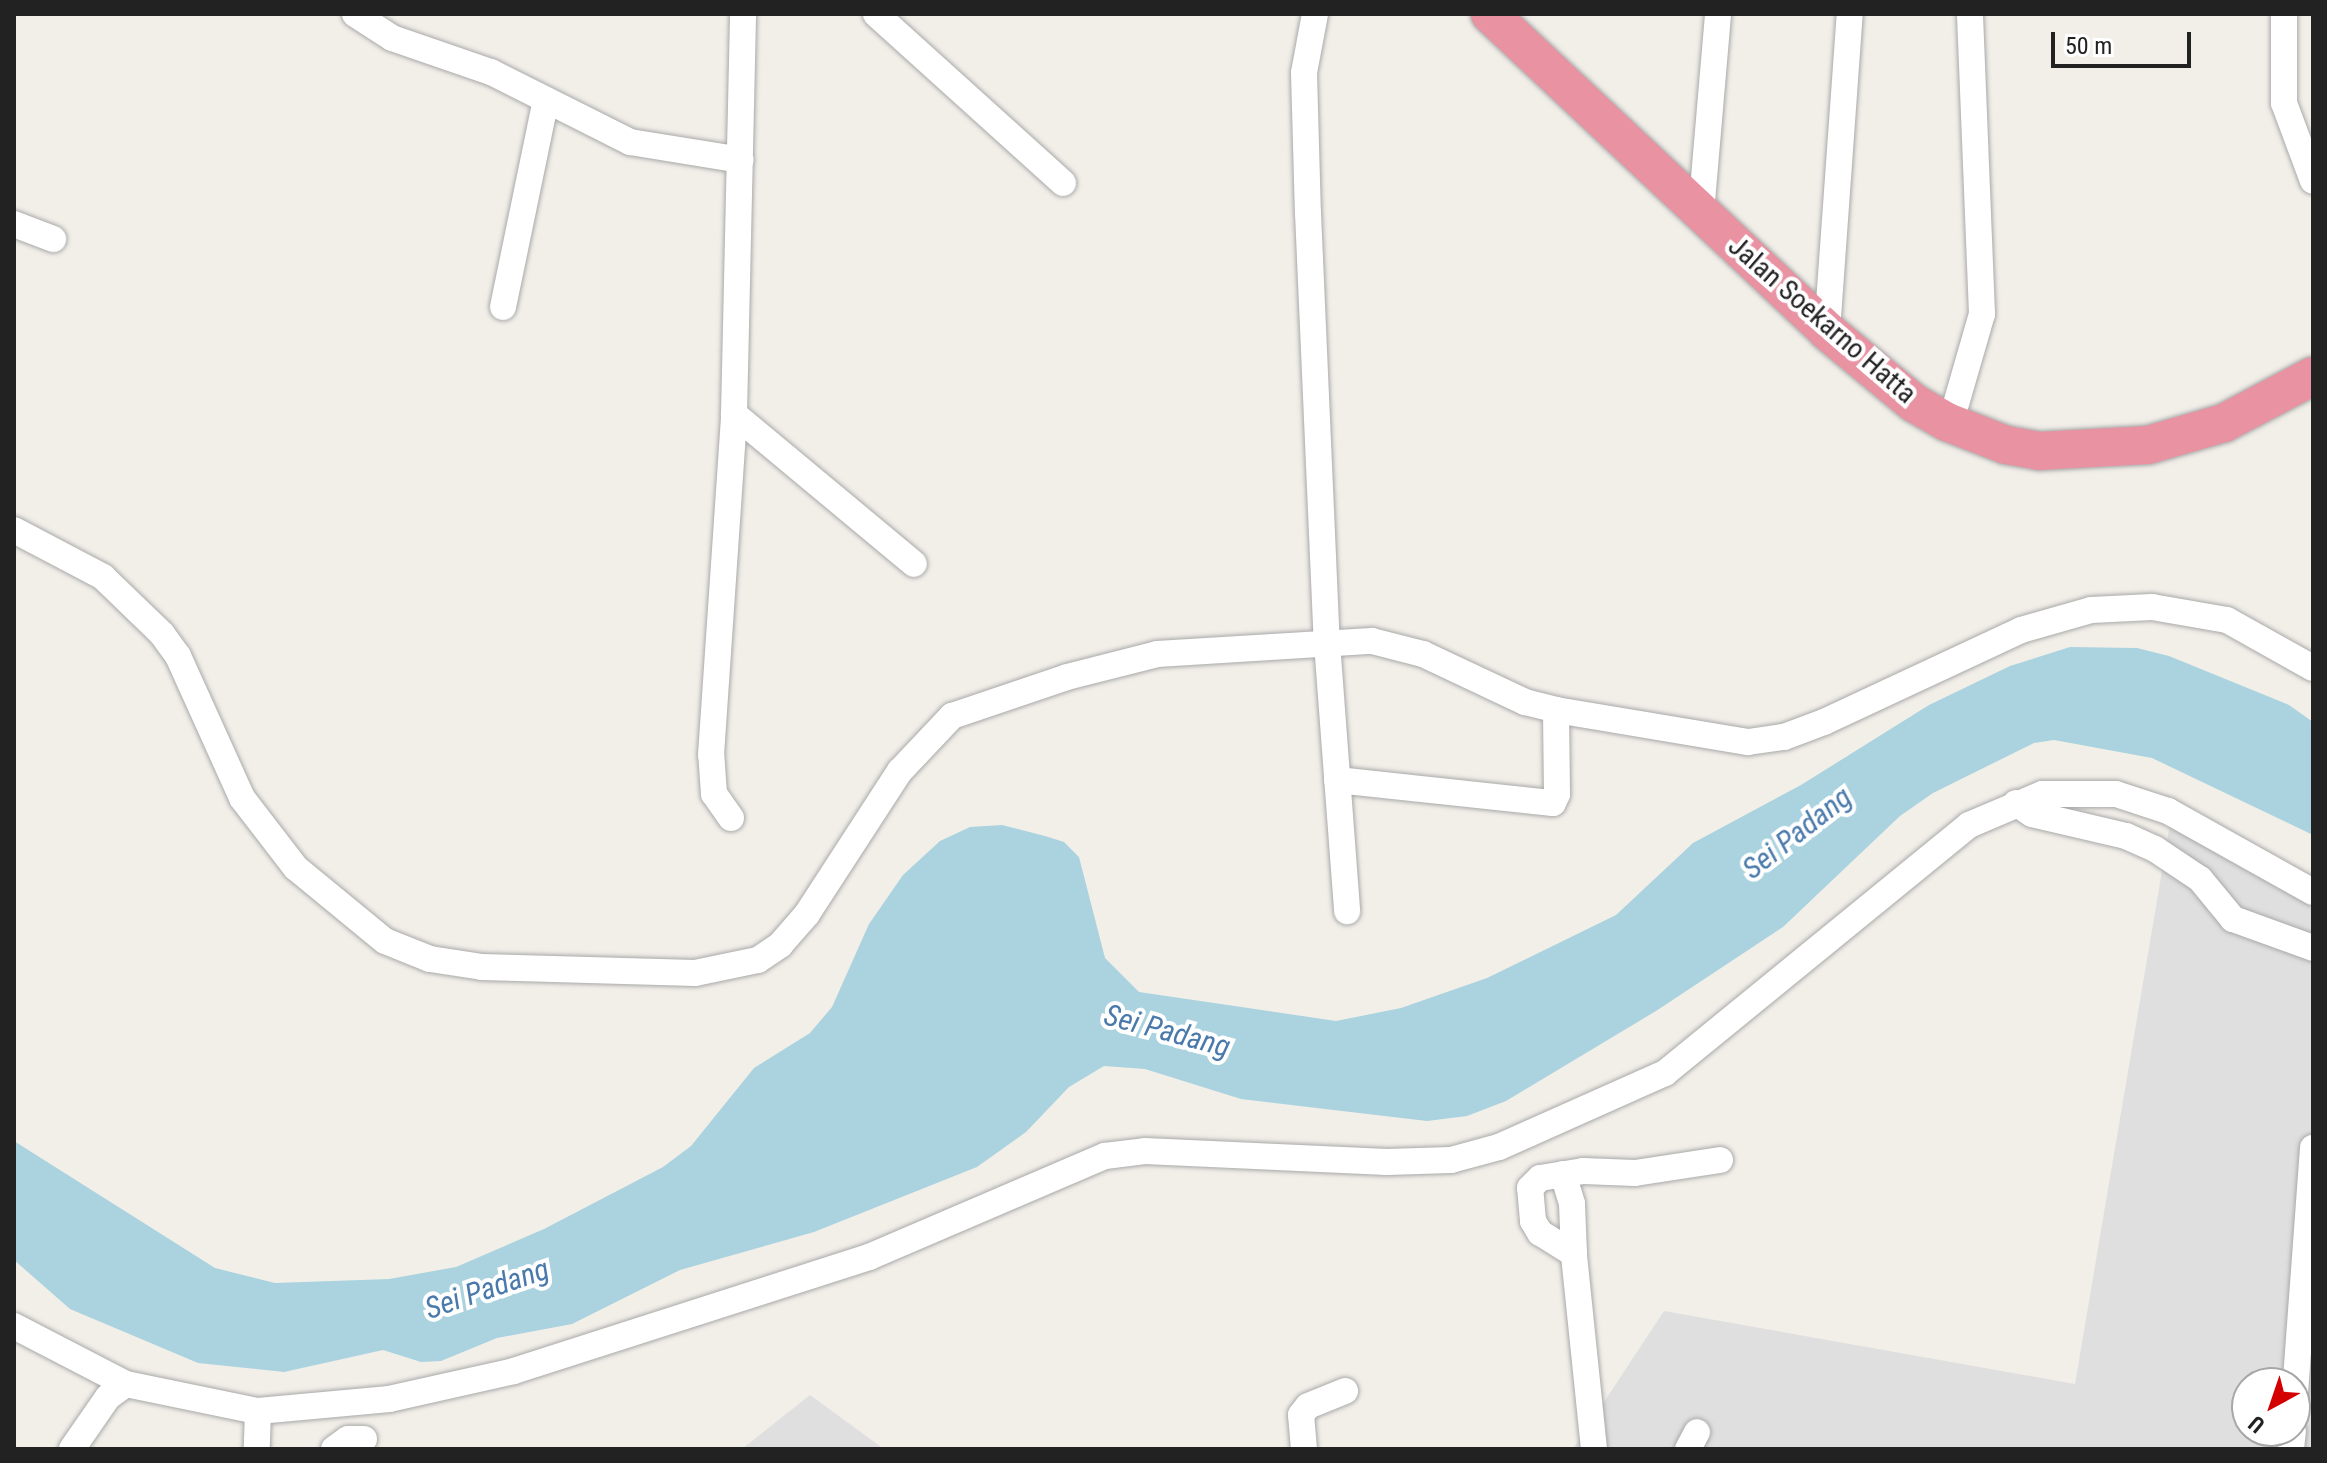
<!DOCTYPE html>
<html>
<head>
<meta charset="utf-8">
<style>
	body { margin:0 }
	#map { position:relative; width:2327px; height:1463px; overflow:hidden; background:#f2efe9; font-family:"Roboto Condensed",sans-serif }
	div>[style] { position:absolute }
	.residential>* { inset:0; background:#e0dfdf }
	.water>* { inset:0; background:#aad3df }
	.roads { filter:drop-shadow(0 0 2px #a9a9a9) drop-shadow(0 0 2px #a9a9a9) }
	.minor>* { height:26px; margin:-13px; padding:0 13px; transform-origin:13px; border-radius:13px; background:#fff }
	.highway>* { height:38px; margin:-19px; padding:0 19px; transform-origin:19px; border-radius:19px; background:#e892a2 }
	span { translate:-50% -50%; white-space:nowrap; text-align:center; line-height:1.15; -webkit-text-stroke:8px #fff; paint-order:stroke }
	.street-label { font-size:28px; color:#222 }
	.water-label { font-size:30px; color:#4a7aab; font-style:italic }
	.frame { position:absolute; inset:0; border:16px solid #222; pointer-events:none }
	.north { position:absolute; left:2231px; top:1367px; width:80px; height:80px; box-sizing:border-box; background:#fff; border:2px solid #a7a7a7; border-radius:50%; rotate:220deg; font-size:22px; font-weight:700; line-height:32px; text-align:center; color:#222 }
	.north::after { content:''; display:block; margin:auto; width:28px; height:36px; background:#d40000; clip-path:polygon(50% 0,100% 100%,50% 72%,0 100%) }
	.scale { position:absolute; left:2051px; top:32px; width:140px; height:36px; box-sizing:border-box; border:4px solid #222; border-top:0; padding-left:10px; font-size:24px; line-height:28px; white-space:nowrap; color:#222; -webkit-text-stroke:6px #fff; paint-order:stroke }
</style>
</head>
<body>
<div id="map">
	<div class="residential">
		<i style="clip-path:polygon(evenodd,2172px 812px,2313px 891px,2313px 1449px,1573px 1449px,1664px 1311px,2075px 1384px,2172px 812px,2247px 1383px,2295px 1383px,2295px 1431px,2247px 1431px,2247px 1383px)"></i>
		<i style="clip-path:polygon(810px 1395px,884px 1449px,742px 1449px)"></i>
	</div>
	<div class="water">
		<i style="clip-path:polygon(2070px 647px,2137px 648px,2169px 656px,2289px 705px,2313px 722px,2313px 835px,2152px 758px,2054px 740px,2034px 743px,1933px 793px,1900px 816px,1783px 927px,1656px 1011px,1506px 1101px,1467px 1116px,1427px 1121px,1241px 1099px,1145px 1069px,1104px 1066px,1069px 1087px,1026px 1132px,977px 1167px,814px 1232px,680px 1270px,572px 1324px,497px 1338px,441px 1361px,421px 1362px,383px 1350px,284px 1372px,198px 1363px,70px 1309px,14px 1260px,14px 1141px,215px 1268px,275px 1283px,389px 1279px,456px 1267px,544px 1229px,663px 1167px,691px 1146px,754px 1068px,810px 1033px,832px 1007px,869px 924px,903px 875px,940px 841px,970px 827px,1002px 825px,1045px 836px,1064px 842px,1079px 857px,1105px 958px,1139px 992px,1336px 1021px,1401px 1008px,1487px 978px,1616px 915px,1693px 843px,1801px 785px,1929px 705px,2010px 666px)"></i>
	</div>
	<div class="roads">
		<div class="minor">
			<i style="left:355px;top:14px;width:44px;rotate:33deg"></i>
			<i style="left:392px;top:38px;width:105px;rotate:19deg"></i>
			<i style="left:491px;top:72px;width:156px;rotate:26.7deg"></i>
			<i style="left:630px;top:142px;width:112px;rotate:9.2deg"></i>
			<i style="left:876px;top:14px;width:252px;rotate:42.1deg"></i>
			<i style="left:1315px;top:14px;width:60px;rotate:100.6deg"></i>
			<i style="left:1304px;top:73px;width:140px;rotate:88.4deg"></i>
			<i style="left:1308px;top:213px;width:430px;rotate:87.5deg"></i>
			<i style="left:1327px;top:643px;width:269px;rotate:85.7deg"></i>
			<i style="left:2284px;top:14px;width:89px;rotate:90deg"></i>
			<i style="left:2284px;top:103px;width:83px;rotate:69.6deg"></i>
			<i style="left:1701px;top:213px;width:200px;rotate:-85.1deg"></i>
			<i style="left:14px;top:224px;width:42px;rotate:21deg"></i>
			<i style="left:503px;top:307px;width:211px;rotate:-78.3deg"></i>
			<i style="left:1827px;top:331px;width:318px;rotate:-85.9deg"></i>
			<i style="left:1956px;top:404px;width:94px;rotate:-73.9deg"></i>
			<i style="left:1982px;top:314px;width:300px;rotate:-92.3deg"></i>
			<i style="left:734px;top:414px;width:234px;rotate:39.8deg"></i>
			<i style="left:14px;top:530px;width:101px;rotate:27.8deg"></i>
			<i style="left:103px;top:577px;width:82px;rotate:44deg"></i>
			<i style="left:162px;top:634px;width:27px;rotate:54deg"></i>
			<i style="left:178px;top:656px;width:156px;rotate:65.7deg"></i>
			<i style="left:242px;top:798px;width:88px;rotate:52.4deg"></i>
			<i style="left:296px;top:868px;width:115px;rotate:39.4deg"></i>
			<i style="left:385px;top:941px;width:48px;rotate:21.8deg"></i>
			<i style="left:430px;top:959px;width:53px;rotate:8.7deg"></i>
			<i style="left:482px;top:967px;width:213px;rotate:1.6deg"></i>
			<i style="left:695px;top:973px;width:64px;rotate:-11.7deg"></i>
			<i style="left:758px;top:960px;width:27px;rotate:-34deg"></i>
			<i style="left:780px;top:945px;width:41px;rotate:-48.9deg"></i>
			<i style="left:807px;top:914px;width:171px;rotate:-57deg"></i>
			<i style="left:900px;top:771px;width:76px;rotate:-46.6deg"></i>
			<i style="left:952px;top:716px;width:121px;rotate:-18.7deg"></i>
			<i style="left:1067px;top:677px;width:93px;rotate:-14.3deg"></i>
			<i style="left:1157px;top:654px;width:215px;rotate:-3.5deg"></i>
			<i style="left:1372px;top:641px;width:53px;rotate:14.3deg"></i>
			<i style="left:1423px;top:654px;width:113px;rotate:25.2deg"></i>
			<i style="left:1525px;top:702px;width:32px;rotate:14deg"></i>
			<i style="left:1556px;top:710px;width:195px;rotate:9.5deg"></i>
			<i style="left:1748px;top:742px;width:36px;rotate:-8deg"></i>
			<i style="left:1784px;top:737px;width:43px;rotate:-20.6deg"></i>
			<i style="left:1824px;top:722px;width:217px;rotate:-25deg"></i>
			<i style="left:2021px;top:630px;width:73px;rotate:-15.9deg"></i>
			<i style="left:2091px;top:610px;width:61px;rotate:-2.8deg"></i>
			<i style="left:2152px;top:607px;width:76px;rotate:9.8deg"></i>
			<i style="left:2227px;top:620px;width:98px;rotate:29.2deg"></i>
			<i style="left:1337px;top:780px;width:217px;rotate:6.1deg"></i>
			<i style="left:1553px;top:803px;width:10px;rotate:-66deg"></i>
			<i style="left:1557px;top:794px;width:84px;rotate:-90.7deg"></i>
			<i style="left:2016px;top:803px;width:19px;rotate:35deg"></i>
			<i style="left:2032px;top:814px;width:97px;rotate:13.2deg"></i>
			<i style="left:2126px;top:836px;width:32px;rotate:24deg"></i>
			<i style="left:2155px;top:849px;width:54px;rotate:33.7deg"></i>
			<i style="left:2200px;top:879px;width:52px;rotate:50.5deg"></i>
			<i style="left:2233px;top:919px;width:85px;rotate:19.9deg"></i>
			<i style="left:731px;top:818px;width:29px;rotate:-125deg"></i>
			<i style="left:714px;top:794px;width:39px;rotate:-94deg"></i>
			<i style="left:711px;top:755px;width:342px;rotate:-86.1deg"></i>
			<i style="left:734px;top:414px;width:400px;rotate:-88.7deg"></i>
			<i style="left:1563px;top:1174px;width:31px;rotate:73deg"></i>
			<i style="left:1572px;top:1204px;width:50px;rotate:87.7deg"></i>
			<i style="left:14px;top:1326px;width:126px;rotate:27.4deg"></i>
			<i style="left:2295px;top:1393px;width:246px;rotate:-85.8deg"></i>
			<i style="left:258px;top:1411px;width:132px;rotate:-5.2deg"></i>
			<i style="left:389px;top:1399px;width:128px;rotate:-12.6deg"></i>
			<i style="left:514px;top:1371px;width:373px;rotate:-17.8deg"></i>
			<i style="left:869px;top:1257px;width:257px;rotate:-23.2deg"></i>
			<i style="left:1105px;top:1156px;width:40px;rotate:-7.1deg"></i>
			<i style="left:1145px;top:1151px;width:242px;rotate:2.6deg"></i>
			<i style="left:1387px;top:1162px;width:64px;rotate:-1.8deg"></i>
			<i style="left:1451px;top:1160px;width:50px;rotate:-15.2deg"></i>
			<i style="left:1499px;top:1147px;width:182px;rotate:-24deg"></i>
			<i style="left:1665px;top:1073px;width:392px;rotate:-39.2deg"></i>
			<i style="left:1969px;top:825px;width:79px;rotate:-23deg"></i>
			<i style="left:2042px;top:794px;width:74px"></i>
			<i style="left:2116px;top:794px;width:55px;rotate:18.1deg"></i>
			<i style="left:2168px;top:811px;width:166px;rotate:29.2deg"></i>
			<i style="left:72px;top:1449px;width:63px;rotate:-55.3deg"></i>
			<i style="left:108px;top:1397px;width:22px;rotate:-36deg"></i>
			<i style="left:126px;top:1384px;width:135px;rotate:11.6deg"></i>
			<i style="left:258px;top:1411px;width:38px;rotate:92deg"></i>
			<i style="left:334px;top:1449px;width:17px;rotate:-36deg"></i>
			<i style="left:348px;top:1439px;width:16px"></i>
			<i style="left:1304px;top:1449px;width:34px;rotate:-95deg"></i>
			<i style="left:1301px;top:1415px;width:11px;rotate:-52deg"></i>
			<i style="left:1308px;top:1406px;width:40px;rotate:-22deg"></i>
			<i style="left:1594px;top:1449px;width:196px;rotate:-95.9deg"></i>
			<i style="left:1574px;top:1254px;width:40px;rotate:-148deg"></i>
			<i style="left:1540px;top:1233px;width:14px;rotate:-120deg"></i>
			<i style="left:1533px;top:1221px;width:33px;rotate:-95deg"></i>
			<i style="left:1530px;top:1188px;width:14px;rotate:-45deg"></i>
			<i style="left:1540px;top:1178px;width:44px;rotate:-9.2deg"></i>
			<i style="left:1583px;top:1171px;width:52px;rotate:2.2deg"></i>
			<i style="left:1635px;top:1173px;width:86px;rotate:-8.7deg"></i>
			<i style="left:1688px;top:1449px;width:19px;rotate:-62deg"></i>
			<i style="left:2291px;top:1449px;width:18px;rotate:-84deg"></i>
		</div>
		<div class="highway">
			<i style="left:1490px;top:14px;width:463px;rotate:43.2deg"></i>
			<i style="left:1827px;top:331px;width:113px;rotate:39.6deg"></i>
			<i style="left:1914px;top:403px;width:38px;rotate:30deg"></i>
			<i style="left:1947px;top:422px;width:63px;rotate:21.3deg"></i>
			<i style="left:2006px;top:445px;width:34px;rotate:10deg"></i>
			<i style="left:2039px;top:451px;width:109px;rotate:-3.2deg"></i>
			<i style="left:2148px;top:445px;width:79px;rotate:-16.1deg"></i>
			<i style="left:2224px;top:423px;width:101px;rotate:-27.8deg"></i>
		</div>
	</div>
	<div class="street-label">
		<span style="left:1822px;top:320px;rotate:41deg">Jalan Soekarno Hatta</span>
	</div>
	<div class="water-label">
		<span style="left:1797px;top:833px;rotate:-38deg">Sei Padang</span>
		<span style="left:1167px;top:1031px;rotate:15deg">Sei Padang</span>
		<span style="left:487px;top:1289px;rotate:-19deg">Sei Padang</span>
	</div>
	<div class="frame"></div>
	<div class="north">U</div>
	<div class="scale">50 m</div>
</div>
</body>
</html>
